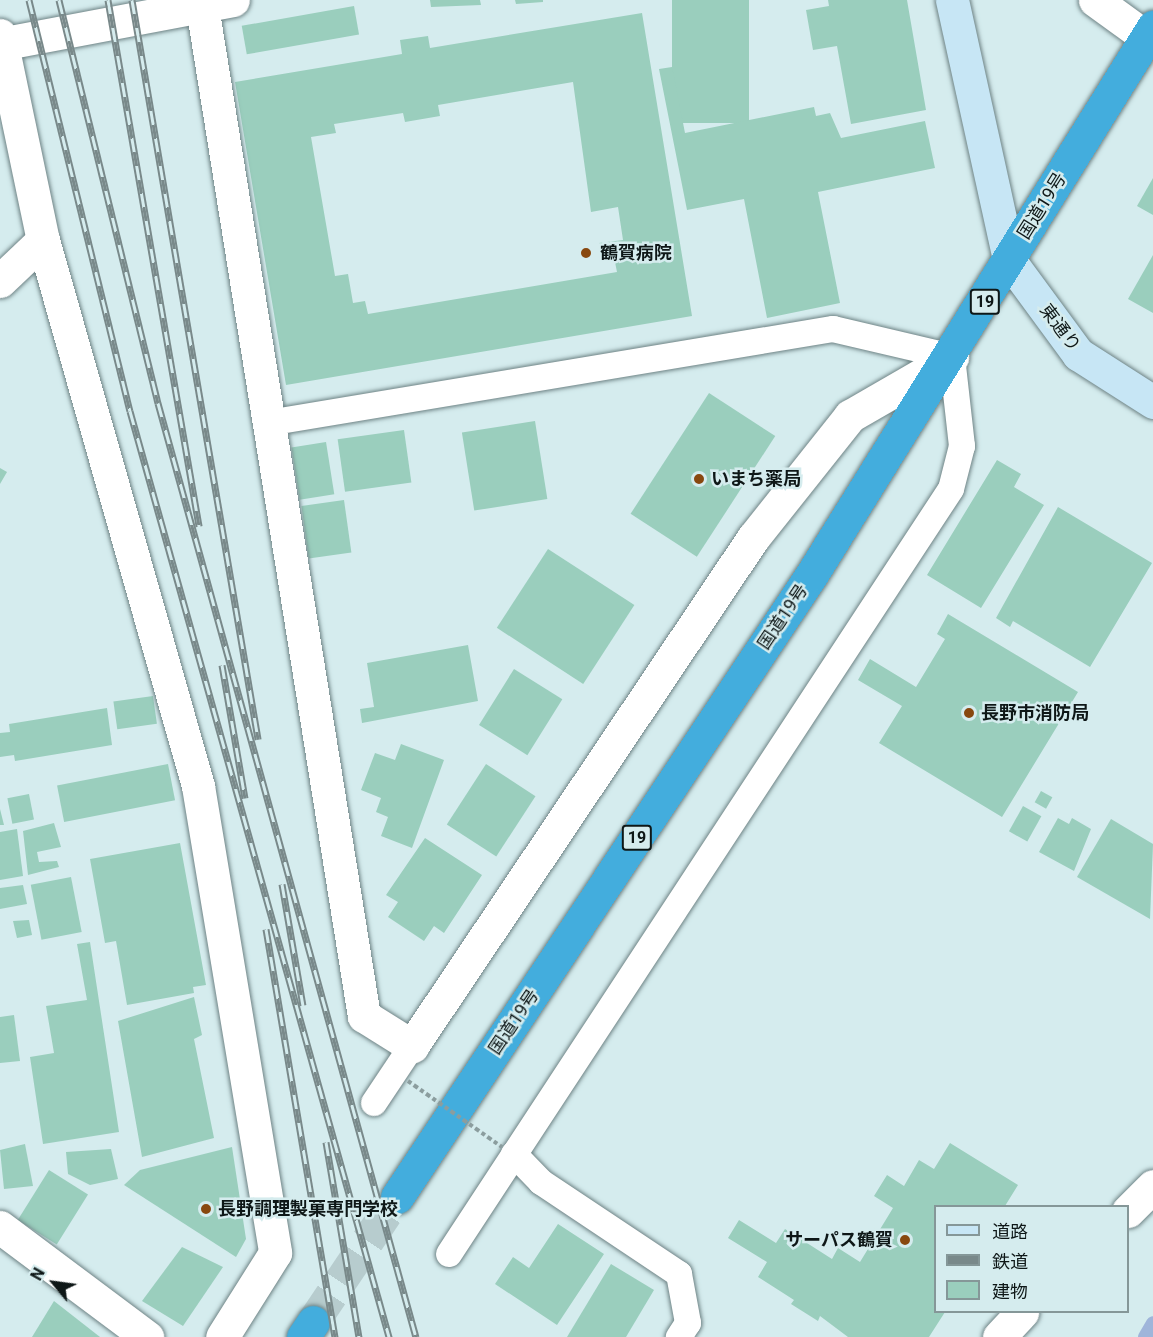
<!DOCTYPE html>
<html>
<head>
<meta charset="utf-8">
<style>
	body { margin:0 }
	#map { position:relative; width:1153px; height:1337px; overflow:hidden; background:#d5ecee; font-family:Roboto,"Noto Sans JP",sans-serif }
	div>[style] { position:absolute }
	.stream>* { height:14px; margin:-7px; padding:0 7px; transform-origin:7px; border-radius:7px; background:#9fb5da }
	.building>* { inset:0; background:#9acebd; transform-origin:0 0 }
	.highway-tunnel>* { height:33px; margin-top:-16.5px; transform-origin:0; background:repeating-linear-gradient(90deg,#b7ccce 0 33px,transparent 0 49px) }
	.roads { filter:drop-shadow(0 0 2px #6e8385) drop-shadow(0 0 2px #6e8385) }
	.lane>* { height:26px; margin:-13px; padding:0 13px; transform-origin:13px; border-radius:13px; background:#fff }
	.street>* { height:33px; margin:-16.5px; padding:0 16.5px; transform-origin:16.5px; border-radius:16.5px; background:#fff }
	.secondary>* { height:33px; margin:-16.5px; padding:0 16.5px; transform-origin:16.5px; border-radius:16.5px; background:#c7e6f5 }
	.highway>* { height:33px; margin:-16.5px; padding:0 16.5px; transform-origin:16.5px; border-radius:16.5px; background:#43addd }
	.rail>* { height:7px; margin-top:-3.5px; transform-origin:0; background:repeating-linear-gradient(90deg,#d5ecee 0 14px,#79898a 0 28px); box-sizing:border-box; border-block:2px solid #79898a }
	.path-bridge>* { height:4px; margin-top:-2px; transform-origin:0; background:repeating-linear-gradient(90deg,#8b9d9e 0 4.5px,transparent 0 7.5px) }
	.dots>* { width:16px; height:16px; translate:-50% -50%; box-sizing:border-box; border:3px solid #d5ecee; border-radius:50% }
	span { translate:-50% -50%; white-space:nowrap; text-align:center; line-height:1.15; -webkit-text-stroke:5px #d5ecee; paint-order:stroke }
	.shield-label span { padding:2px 4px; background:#d5ecee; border:2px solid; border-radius:4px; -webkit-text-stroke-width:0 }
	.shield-label { font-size:16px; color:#0e1717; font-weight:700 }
	.street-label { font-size:18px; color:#0e1717 }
	.poi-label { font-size:18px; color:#0e1717; font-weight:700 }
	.left { translate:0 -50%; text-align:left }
	.right { translate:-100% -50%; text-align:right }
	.legend { position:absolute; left:934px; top:1205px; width:195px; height:108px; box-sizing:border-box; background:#d5ecee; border:2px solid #859798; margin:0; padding:8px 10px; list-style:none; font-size:18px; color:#0e1717 }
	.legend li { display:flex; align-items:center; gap:12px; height:30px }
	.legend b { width:30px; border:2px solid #859798 }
	.north { position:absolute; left:24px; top:1253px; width:60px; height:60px; -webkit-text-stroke:4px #d5ecee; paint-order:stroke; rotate:299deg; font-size:16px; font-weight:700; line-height:24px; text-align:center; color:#0e1717 }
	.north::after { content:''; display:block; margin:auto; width:21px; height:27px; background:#0e1717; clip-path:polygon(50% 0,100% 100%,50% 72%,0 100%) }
</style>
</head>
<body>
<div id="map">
	<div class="stream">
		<i style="left:1145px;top:1337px;width:16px;rotate:-60deg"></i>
	</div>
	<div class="building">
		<i style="clip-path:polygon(430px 0,480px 0,481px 5px,431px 7px)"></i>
		<i style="clip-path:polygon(515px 0,543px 0,543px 2px,516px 4px)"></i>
		<i style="left:672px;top:0;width:77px;height:123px"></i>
		<i style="clip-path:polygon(828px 0,907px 0,926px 110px,851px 124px,837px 46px,813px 50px,806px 10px,829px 6px)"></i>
		<i style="left:354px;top:6px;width:29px;height:114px;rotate:80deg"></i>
		<i style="clip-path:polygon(evenodd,642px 13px,692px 316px,286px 385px,235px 82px,402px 54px,400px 40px,428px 36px,430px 48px,642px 13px,573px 82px,591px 212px,618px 207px,623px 240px,599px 243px,601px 254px,613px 252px,617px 272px,368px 314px,365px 301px,353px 303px,348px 274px,335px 276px,311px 137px,336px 133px,334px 124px,403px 113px,405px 122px,440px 116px,438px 105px,573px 82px)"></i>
		<i style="clip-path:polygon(672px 67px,685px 133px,814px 107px,816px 116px,830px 113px,841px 138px,925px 121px,935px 168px,818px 192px,840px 303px,767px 318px,744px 199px,687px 210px,659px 69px)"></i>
		<i style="clip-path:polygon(1153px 178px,1153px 215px,1137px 206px)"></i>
		<i style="clip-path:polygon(1153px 255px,1153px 313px,1128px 299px)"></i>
		<i style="left:709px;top:393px;width:79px;height:144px;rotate:33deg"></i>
		<i style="left:535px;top:421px;width:79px;height:74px;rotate:81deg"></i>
		<i style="left:404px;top:430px;width:53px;height:67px;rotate:82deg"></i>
		<i style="left:326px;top:442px;width:53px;height:35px;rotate:81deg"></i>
		<i style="clip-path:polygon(997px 460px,1021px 474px,1014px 487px,1044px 505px,981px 608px,927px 575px)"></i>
		<i style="clip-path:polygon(0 468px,7px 472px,0 484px)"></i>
		<i style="left:344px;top:500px;width:53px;height:43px;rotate:82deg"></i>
		<i style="clip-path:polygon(1058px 507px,1152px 563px,1090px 667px,1013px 621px,1010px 627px,996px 618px)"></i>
		<i style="left:548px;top:549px;width:103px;height:94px;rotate:33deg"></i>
		<i style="clip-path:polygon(948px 614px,1078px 692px,1002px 817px,879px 743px,902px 706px,858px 680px,870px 659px,916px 687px,945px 639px,937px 634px)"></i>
		<i style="clip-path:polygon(468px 645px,478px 701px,362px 723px,360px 709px,374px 707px,367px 663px)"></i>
		<i style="left:514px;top:669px;width:57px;height:66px;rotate:32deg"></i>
		<i style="left:153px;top:696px;width:28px;height:40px;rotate:82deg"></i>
		<i style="clip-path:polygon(107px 708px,112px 745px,15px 761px,14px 755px,0 757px,0 733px,10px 732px,9px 724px)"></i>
		<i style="clip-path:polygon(401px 744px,444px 760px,412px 848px,381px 836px,388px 817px,376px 812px,381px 798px,361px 790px,375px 753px,395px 760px)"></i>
		<i style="left:168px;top:764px;width:37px;height:113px;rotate:79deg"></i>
		<i style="left:486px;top:764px;width:59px;height:72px;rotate:33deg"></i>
		<i style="left:1041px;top:791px;width:13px;height:13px;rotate:29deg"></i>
		<i style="left:29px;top:794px;width:26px;height:22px;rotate:79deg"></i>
		<i style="left:1023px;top:806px;width:21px;height:29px;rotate:29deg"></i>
		<i style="clip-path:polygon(0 809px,4px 825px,0 825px)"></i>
		<i style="clip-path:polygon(1058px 818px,1069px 824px,1072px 818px,1091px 829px,1074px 871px,1039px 852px)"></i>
		<i style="clip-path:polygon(1111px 819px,1153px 844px,1150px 919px,1077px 877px)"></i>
		<i style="clip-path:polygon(54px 823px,61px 847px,37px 852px,39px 862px,57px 861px,59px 867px,28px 875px,23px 831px)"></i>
		<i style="clip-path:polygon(17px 829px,23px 876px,0 880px,0 832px)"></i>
		<i style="clip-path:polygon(425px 838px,482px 875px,444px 933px,434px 926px,424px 941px,388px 917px,398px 902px,386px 895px)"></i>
		<i style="clip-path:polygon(180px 843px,206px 985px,193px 987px,194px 993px,127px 1005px,116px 941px,105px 943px,90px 859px)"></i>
		<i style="left:71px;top:877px;width:56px;height:41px;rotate:79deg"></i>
		<i style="clip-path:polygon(23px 885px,27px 904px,0 909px,0 888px)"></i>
		<i style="clip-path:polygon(29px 920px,32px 935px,17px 938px,13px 921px)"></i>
		<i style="clip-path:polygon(90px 942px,119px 1132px,43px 1144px,30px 1057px,54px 1053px,46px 1006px,87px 1000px,77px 944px)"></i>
		<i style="clip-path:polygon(194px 997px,202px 1035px,194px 1039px,214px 1138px,142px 1157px,118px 1021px)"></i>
		<i style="clip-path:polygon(14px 1015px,20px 1061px,0 1063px,0 1017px)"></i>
		<i style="clip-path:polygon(950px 1143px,1018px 1185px,1005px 1206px,936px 1206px,936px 1312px,945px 1312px,929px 1337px,848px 1337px,820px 1316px,818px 1321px,791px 1304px,794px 1300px,758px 1277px,767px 1262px,728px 1238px,739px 1220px,776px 1243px,785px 1229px,832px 1259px,838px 1248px,860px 1262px,893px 1208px,874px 1196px,887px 1175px,904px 1186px,919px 1160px,934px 1169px)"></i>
		<i style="clip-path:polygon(25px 1144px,33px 1186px,4px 1189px,0 1150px)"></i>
		<i style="clip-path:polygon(232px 1147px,246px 1239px,236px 1257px,124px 1185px,140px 1170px)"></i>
		<i style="clip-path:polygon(111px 1149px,118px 1179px,90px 1185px,68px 1174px,66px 1152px)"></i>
		<i style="left:49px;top:1170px;width:46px;height:59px;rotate:32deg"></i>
		<i style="clip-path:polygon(558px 1224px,604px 1254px,557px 1325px,495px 1284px,513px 1257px,529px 1268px)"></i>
		<i style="clip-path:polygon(182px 1247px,223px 1267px,183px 1326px,142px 1301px)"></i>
		<i style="clip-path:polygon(611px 1264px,654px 1290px,626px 1337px,567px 1337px)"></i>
		<i style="clip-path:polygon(54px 1301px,100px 1337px,32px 1337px)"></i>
	</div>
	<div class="highway-tunnel">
		<i style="left:313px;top:1322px;width:151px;rotate:-56.1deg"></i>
	</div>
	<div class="roads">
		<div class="lane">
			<i style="left:268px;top:423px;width:573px;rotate:-9.45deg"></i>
			<i style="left:833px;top:329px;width:122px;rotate:13.2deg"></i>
			<i style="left:952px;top:357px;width:90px;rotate:83.6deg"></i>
			<i style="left:962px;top:446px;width:44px;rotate:104.3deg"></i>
			<i style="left:951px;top:489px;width:915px;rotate:123.27deg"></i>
			<i style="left:374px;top:1103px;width:69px;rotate:-56.3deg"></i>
			<i style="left:514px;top:1154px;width:39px;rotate:46deg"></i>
			<i style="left:541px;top:1182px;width:166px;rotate:33.7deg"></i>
			<i style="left:679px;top:1274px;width:50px;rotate:79.6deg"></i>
			<i style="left:688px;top:1323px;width:17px;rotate:123deg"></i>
		</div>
		<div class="street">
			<i style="left:201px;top:0;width:1029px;rotate:80.89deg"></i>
			<i style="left:364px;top:1016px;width:57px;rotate:32deg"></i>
			<i style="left:412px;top:1046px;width:612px;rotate:-56.13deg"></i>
			<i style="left:753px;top:538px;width:156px;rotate:-51.5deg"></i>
			<i style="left:850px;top:416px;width:118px;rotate:-30deg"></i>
			<i style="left:1095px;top:0;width:63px;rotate:36deg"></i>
			<i style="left:0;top:35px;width:209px;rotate:78.2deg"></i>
			<i style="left:43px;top:240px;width:568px;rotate:74.15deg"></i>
			<i style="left:198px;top:786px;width:473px;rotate:80.6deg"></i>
			<i style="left:275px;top:1253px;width:99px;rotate:122.2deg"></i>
			<i style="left:0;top:44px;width:237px;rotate:-10.7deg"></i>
			<i style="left:0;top:281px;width:59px;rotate:-43.6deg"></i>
			<i style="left:1128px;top:1211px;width:35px;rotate:-45deg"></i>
			<i style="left:0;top:1227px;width:184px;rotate:36.8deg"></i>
			<i style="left:999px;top:1337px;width:34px;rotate:-47deg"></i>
		</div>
		<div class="secondary">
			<i style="left:952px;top:0;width:266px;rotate:77.6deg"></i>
			<i style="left:1009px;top:260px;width:117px;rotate:53.7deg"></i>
			<i style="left:1078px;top:354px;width:89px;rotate:32.6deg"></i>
		</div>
		<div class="highway">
			<i style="left:397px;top:1197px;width:749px;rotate:-56.33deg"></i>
			<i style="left:812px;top:574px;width:645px;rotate:-58.06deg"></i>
			<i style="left:303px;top:1337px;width:18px;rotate:-56deg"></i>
		</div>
	</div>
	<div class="rail">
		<i style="left:29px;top:0;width:423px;rotate:76.2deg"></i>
		<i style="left:130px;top:411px;width:962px;rotate:74.37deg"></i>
		<i style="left:59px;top:0;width:415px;rotate:76.2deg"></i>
		<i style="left:158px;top:403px;width:969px;rotate:74.56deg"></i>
		<i style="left:108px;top:0;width:534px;rotate:80.18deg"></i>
		<i style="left:132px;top:0;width:750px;rotate:80.32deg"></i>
		<i style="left:222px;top:665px;width:135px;rotate:80.2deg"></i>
		<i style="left:282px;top:884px;width:123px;rotate:80.2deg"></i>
		<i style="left:266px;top:929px;width:414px;rotate:80.4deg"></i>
		<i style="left:326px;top:1142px;width:198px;rotate:80.4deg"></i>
	</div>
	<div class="path-bridge">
		<i style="left:408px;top:1081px;width:115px;rotate:35.1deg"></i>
	</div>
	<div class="dots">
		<i style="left:586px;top:253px;background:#88480f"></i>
		<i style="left:699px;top:479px;background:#88480f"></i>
		<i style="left:969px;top:713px;background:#88480f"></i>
		<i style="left:206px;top:1209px;background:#88480f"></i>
		<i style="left:905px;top:1240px;background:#88480f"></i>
	</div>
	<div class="shield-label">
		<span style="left:985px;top:302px">19</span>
		<span style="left:637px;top:838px">19</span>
	</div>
	<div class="street-label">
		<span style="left:1042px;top:206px;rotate:-58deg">国道19号</span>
		<span style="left:1060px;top:328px;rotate:53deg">東通り</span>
		<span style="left:783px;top:617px;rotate:-56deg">国道19号</span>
		<span style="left:514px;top:1022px;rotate:-56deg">国道19号</span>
	</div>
	<div class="poi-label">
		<span class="left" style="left:600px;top:253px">鶴賀病院</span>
		<span class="left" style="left:711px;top:479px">いまち薬局</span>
		<span class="left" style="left:981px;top:713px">長野市消防局</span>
		<span class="left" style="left:218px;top:1209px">長野調理製菓専門学校</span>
		<span class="right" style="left:893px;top:1240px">サーパス鶴賀</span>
	</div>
	<ul class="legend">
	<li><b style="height:8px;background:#c7e6f5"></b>道路</li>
	<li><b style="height:8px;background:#79898a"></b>鉄道</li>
	<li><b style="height:16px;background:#9acebd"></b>建物</li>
	</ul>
	<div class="north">N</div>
</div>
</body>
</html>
